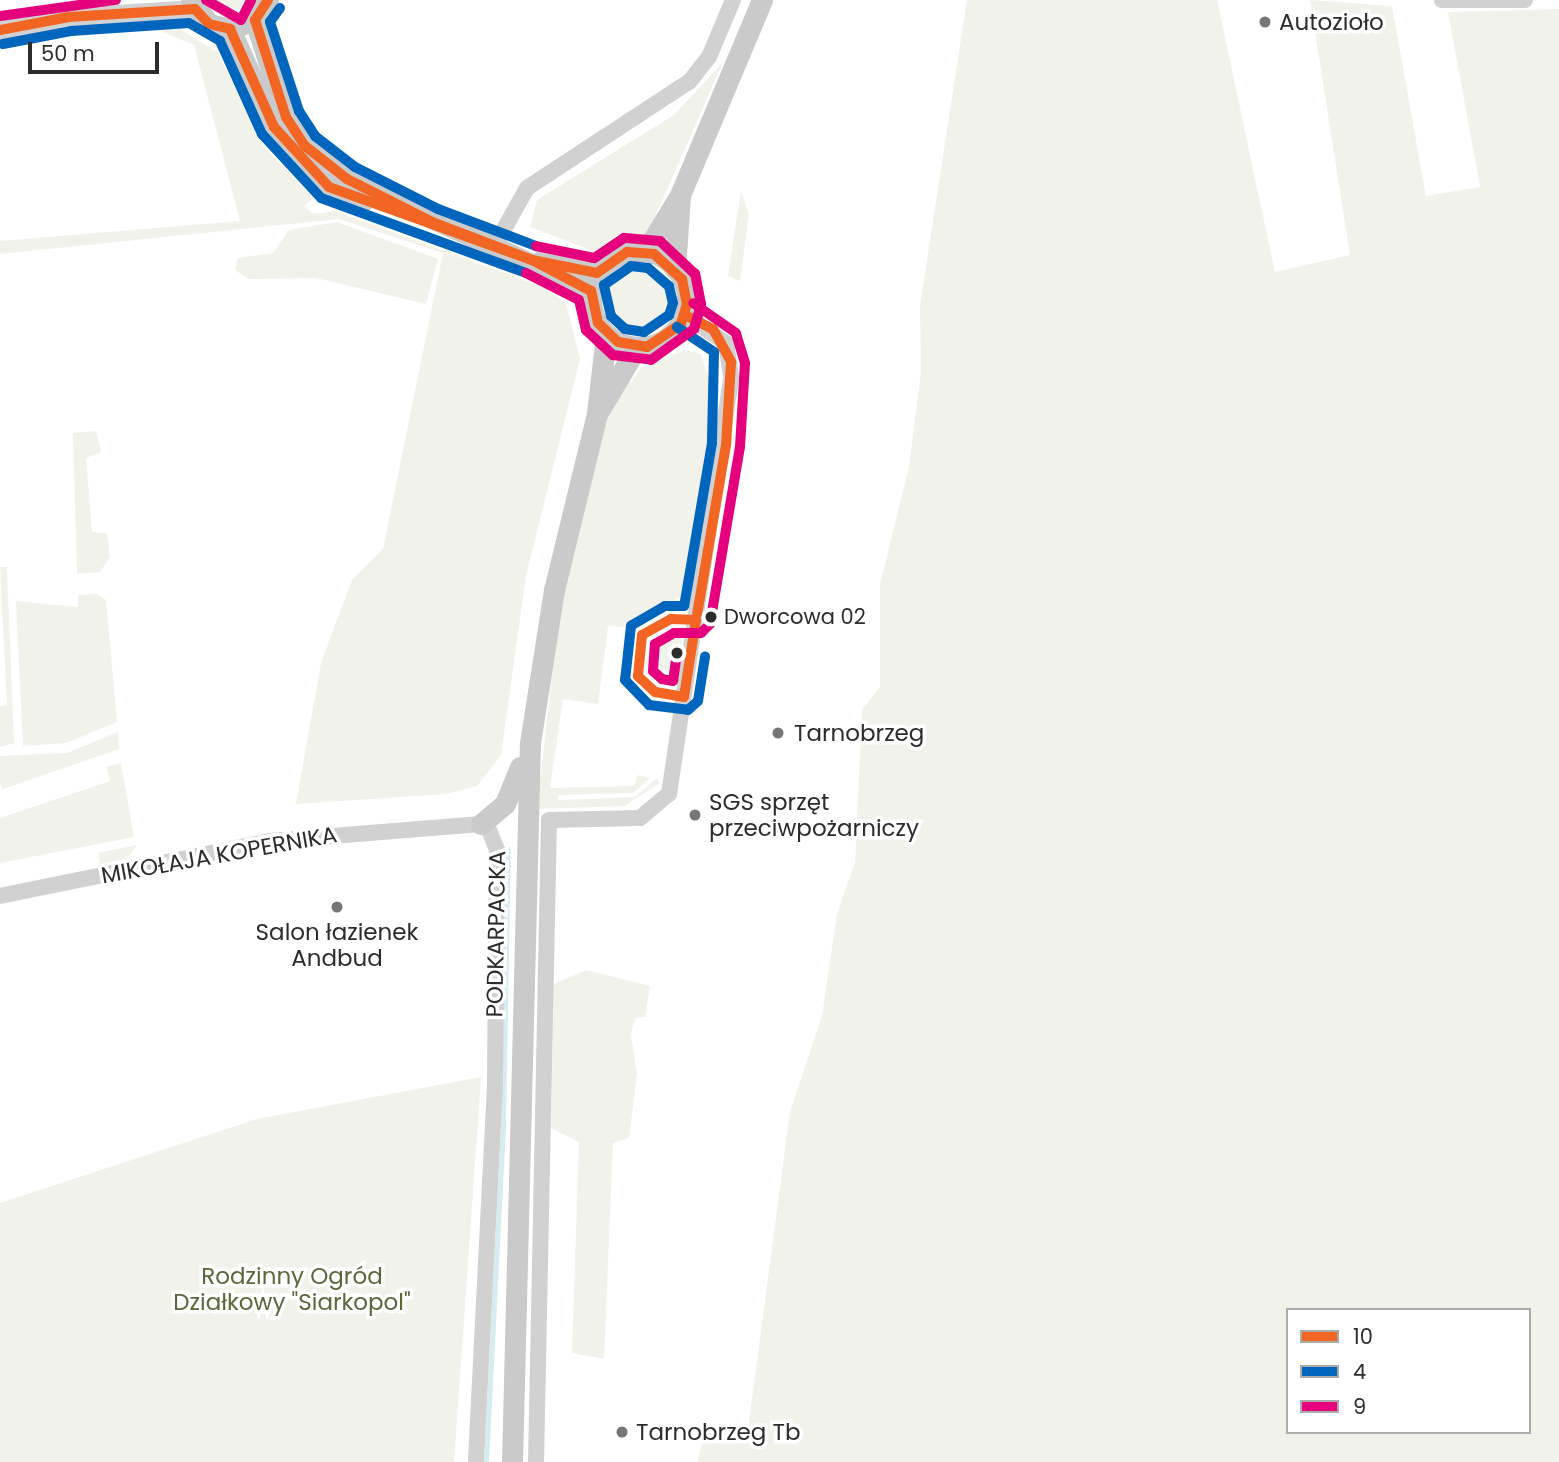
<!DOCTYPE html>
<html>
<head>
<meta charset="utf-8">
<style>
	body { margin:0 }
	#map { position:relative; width:1559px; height:1462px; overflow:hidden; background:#fff; font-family:Poppins,sans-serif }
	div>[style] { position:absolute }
	.green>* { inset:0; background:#f1f3ea }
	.round { border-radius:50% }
	.stream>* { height:5px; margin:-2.5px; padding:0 2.5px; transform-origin:2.5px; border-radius:2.5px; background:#d5ecf1 }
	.minor>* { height:16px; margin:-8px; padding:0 8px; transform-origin:8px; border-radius:8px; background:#d1d1d1 }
	.tertiary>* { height:19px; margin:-9.5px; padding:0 9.5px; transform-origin:9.5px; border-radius:9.5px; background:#d1d1d1 }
	.secondary>* { height:21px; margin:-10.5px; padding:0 10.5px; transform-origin:10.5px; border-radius:10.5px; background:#cacaca }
	.secondary>.ring { margin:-10.5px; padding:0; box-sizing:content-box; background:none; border:21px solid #cacaca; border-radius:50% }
	.bus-1>* { height:10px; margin:-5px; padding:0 5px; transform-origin:5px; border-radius:5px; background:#f26522 }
	.bus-2>* { height:10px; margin:-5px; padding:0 5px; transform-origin:5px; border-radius:5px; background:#0065bd }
	.bus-3>* { height:10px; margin:-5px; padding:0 5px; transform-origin:5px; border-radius:5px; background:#e5007d }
	.dots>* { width:19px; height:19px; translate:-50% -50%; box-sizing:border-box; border:4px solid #fff; border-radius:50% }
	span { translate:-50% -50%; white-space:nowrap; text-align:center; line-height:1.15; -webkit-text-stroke:7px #fff; paint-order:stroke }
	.bus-label { font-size:21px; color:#2c2c2c }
	.left { translate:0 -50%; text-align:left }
	.poi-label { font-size:23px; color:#2c2c2c }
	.street-label { font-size:23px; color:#2c2c2c }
	.park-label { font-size:23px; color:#586839 }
	.legend { position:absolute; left:1286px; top:1308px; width:245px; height:126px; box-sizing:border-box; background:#fff; border:2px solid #ababab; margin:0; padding:9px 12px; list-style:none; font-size:21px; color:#2c2c2c }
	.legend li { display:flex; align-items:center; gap:14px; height:35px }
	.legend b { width:35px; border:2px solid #ababab }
	.scale { position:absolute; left:28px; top:42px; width:131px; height:32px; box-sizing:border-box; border:4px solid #2c2c2c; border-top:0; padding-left:9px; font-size:21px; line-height:24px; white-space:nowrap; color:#2c2c2c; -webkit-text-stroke:5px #fff; paint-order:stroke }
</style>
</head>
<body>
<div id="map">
	<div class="green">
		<i style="clip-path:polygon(207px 0,252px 0,228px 15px)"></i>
		<i style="clip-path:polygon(evenodd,967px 0,1217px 0,1275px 272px,1350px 255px,1310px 0,1392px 6px,1426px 196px,1480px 187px,1448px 12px,1559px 9px,1559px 1462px,697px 1462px,707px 1426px,748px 1429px,790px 1112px,822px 1016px,837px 914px,855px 862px,862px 710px,880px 687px,880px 584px,909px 467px,921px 372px,920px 306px,967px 0,1288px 1310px,1529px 1310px,1529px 1432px,1288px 1432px,1288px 1310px)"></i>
		<i style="clip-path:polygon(164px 26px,180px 29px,218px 53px,264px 147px,314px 198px,304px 206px,313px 214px,335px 211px,543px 287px,566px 303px,580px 359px,526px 576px,501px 755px,477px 786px,446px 794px,296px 804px,321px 663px,352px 580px,383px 549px,443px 253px,339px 219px,0 254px,0 241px,240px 221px,194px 45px,163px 32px)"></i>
		<i style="clip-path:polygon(723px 62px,647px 235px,586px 258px,586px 248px,530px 227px,537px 200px,674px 115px)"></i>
		<i style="clip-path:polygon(741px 191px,749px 214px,740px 281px,728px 276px)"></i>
		<i style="clip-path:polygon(337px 222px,438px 259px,426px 304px,316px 278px,248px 279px,235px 270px,238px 258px,273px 253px,289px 230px)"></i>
		<i class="round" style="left:603px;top:264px;width:70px;height:70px"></i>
		<i style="clip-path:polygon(685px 350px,701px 354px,708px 377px,718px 378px,687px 592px,634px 628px,608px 626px,598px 704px,563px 699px,550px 788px,634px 786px,638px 775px,650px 778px,633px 793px,558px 795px,558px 800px,635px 797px,657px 778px,660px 783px,624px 806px,537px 809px,560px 604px,597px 449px,620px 381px,631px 383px,640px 368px)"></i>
		<i style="clip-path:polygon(96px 431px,101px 452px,86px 458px,92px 532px,107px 533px,110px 557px,100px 572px,77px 574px,73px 433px)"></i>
		<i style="clip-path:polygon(0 567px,7px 567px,14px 743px,0 747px,0 706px,7px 705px)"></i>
		<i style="clip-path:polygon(98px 594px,106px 600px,117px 722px,66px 743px,23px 746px,16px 601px,78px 607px,78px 595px)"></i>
		<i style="clip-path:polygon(685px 625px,677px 671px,659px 669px,660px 656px,654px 668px,644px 666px,655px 639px)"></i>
		<i style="clip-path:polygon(118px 732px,119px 749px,3px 789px,0 783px,0 756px,67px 753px)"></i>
		<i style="clip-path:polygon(121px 763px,134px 837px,0 863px,0 818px,110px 781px,106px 767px)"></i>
		<i style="clip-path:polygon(137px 845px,128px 858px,100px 864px,98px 853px)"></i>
		<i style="clip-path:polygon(586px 970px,650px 986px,645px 1017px,635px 1018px,631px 1034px,637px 1073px,629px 1138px,613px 1143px,604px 1359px,572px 1353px,579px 1142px,551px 1128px,554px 984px)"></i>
		<i style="clip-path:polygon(481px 1077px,454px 1462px,0 1462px,0 1203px,257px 1119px)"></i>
	</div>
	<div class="stream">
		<i style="left:486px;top:1462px;width:340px;rotate:-87.1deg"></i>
		<i style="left:503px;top:1122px;width:273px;rotate:-89deg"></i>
	</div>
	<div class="minor">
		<i style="left:1442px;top:0;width:83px"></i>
		<i style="left:495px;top:245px;width:65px;rotate:-60.7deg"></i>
		<i style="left:527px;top:188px;width:195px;rotate:-33.3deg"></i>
		<i style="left:690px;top:81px;width:31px;rotate:-52deg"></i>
		<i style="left:709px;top:57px;width:62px;rotate:-67.2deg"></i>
		<i style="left:0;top:896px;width:276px;rotate:-11.5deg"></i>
		<i style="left:270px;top:841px;width:212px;rotate:-4.6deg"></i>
		<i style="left:481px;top:824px;width:10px;rotate:37deg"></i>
		<i style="left:489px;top:830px;width:22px;rotate:68deg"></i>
		<i style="left:497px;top:850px;width:235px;rotate:90.5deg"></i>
		<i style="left:495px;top:1085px;width:377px;rotate:92.9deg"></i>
		<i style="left:536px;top:1462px;width:642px;rotate:-88.84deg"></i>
		<i style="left:549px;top:820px;width:91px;rotate:-1.3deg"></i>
		<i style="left:640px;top:818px;width:38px;rotate:-40deg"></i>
		<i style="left:669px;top:794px;width:422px;rotate:-81.5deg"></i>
		<i style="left:731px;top:377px;width:34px;rotate:-98deg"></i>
		<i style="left:726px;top:343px;width:50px;rotate:-145.7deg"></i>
	</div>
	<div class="tertiary">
		<i style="left:0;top:30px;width:70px;rotate:-10.7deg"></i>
		<i style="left:69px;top:17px;width:126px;rotate:-3.6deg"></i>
	</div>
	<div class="secondary">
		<i style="left:191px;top:0;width:30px;rotate:53deg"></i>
		<i style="left:209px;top:24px;width:22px;rotate:13deg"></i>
		<i style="left:230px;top:29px;width:27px;rotate:-20deg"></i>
		<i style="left:255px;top:20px;width:24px;rotate:-57deg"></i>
		<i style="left:255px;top:20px;width:102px;rotate:72.3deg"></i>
		<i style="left:286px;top:117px;width:35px;rotate:57deg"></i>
		<i style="left:305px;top:146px;width:53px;rotate:38.2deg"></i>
		<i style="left:347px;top:179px;width:268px;rotate:24.7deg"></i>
		<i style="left:230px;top:29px;width:107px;rotate:65.8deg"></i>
		<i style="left:274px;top:127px;width:40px;rotate:55.1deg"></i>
		<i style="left:297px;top:160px;width:42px;rotate:40.2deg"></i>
		<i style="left:329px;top:187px;width:37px;rotate:22deg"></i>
		<i class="ring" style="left:591px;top:251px;width:75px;height:75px"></i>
		<i style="left:646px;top:251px;width:66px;rotate:-58.7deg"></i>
		<i style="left:680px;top:195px;width:212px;rotate:-67.2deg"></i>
		<i style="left:542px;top:260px;width:57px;rotate:13.3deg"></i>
		<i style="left:675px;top:269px;width:74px;rotate:-86.1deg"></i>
		<i style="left:598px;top:412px;width:76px;rotate:-59deg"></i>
		<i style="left:481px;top:824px;width:31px;rotate:-40deg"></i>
		<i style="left:505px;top:804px;width:40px;rotate:-68deg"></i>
		<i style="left:512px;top:1462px;width:719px;rotate:-88.57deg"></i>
		<i style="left:530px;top:743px;width:155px;rotate:-81.1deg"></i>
		<i style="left:554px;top:590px;width:182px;rotate:-76.3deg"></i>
		<i style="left:597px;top:413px;width:79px;rotate:-83.4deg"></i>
	</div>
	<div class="bus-1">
		<i style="left:268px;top:0;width:24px;rotate:123deg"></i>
		<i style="left:255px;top:20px;width:102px;rotate:72.3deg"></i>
		<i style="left:286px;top:117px;width:35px;rotate:57deg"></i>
		<i style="left:305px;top:146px;width:53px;rotate:38.2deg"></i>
		<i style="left:347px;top:179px;width:95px;rotate:26.8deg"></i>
		<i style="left:432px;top:222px;width:107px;rotate:20.8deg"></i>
		<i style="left:0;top:30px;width:70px;rotate:-10.7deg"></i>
		<i style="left:69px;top:17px;width:126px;rotate:-3.6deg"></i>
		<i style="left:195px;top:9px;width:21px;rotate:47deg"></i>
		<i style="left:209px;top:24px;width:22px;rotate:13deg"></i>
		<i style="left:230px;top:29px;width:107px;rotate:65.8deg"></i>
		<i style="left:274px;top:127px;width:81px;rotate:47.5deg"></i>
		<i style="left:329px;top:187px;width:216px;rotate:19.8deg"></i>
		<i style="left:627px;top:252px;width:27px;rotate:4deg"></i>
		<i style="left:654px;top:254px;width:38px;rotate:42deg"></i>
		<i style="left:682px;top:279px;width:25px;rotate:79deg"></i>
		<i style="left:687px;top:304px;width:21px;rotate:107deg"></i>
		<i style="left:681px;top:324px;width:41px;rotate:145.9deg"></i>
		<i style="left:647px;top:347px;width:29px;rotate:-170deg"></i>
		<i style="left:618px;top:342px;width:28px;rotate:-136deg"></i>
		<i style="left:598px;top:323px;width:33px;rotate:-102deg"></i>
		<i style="left:591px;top:291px;width:67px;rotate:-152.3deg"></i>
		<i style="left:532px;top:260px;width:66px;rotate:11.3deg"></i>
		<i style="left:597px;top:273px;width:37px;rotate:-35deg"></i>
		<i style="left:685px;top:315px;width:31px;rotate:27deg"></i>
		<i style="left:713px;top:329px;width:38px;rotate:61deg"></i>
		<i style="left:731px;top:362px;width:83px;rotate:93.4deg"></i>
		<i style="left:726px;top:445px;width:171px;rotate:99.7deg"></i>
		<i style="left:671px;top:619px;width:25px;rotate:2deg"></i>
		<i style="left:696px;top:620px;width:78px;rotate:98.9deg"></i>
		<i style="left:684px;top:697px;width:29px;rotate:-170deg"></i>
		<i style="left:655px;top:692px;width:23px;rotate:-137deg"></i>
		<i style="left:638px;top:676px;width:41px;rotate:-84.4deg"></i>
		<i style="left:642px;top:635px;width:33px;rotate:-29deg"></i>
	</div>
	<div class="bus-2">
		<i style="left:280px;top:8px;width:17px;rotate:126deg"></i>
		<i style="left:270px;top:22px;width:94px;rotate:72deg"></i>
		<i style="left:299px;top:111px;width:30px;rotate:57deg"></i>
		<i style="left:315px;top:136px;width:51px;rotate:37.8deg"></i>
		<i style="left:355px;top:167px;width:93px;rotate:26.8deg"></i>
		<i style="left:438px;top:209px;width:105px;rotate:20.7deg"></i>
		<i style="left:3px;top:44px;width:69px;rotate:-10.8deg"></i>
		<i style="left:71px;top:31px;width:118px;rotate:-3.9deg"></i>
		<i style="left:189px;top:23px;width:36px;rotate:30deg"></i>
		<i style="left:220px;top:41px;width:102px;rotate:65.7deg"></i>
		<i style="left:262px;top:134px;width:87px;rotate:47.3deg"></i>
		<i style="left:321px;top:198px;width:218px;rotate:20.1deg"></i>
		<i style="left:631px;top:266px;width:17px;rotate:7deg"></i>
		<i style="left:648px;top:268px;width:28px;rotate:41deg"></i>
		<i style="left:669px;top:286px;width:17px;rotate:77deg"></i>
		<i style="left:673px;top:303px;width:13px;rotate:108deg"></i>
		<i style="left:669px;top:315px;width:30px;rotate:146deg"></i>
		<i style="left:644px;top:332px;width:19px;rotate:-171deg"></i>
		<i style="left:625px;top:329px;width:19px;rotate:-137deg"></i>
		<i style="left:611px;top:316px;width:32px;rotate:-103deg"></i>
		<i style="left:604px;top:285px;width:33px;rotate:-35deg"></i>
		<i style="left:677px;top:327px;width:45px;rotate:34deg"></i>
		<i style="left:714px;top:352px;width:91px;rotate:91.3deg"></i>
		<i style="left:712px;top:443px;width:165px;rotate:99.7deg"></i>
		<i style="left:684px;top:606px;width:19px;rotate:180deg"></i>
		<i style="left:665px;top:606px;width:39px;rotate:150deg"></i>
		<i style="left:631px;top:626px;width:54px;rotate:96.3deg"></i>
		<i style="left:625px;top:680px;width:35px;rotate:46deg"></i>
		<i style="left:649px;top:705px;width:39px;rotate:7deg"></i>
		<i style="left:688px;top:710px;width:13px;rotate:-42deg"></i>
		<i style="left:698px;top:701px;width:45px;rotate:-81deg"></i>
	</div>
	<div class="bus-3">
		<i style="left:206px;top:0;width:40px;rotate:29.7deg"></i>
		<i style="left:241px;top:20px;width:22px;rotate:-63deg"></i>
		<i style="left:0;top:16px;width:117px;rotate:-7.9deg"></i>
		<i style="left:526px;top:273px;width:59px;rotate:27deg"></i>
		<i style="left:579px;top:300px;width:31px;rotate:77deg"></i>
		<i style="left:586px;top:330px;width:37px;rotate:43deg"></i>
		<i style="left:613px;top:355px;width:38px;rotate:7deg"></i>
		<i style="left:651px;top:360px;width:53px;rotate:-35.8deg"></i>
		<i style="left:694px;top:329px;width:26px;rotate:-74deg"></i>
		<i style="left:701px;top:304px;width:31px;rotate:-101deg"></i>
		<i style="left:695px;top:274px;width:48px;rotate:-136.7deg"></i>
		<i style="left:660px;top:241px;width:36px;rotate:-175deg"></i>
		<i style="left:624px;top:238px;width:36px;rotate:146deg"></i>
		<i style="left:594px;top:258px;width:59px;rotate:-168.3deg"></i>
		<i style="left:677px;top:653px;width:28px;rotate:98deg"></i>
		<i style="left:673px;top:681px;width:11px;rotate:-170deg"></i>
		<i style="left:662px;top:679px;width:12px;rotate:-138deg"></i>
		<i style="left:653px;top:671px;width:27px;rotate:-86deg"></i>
		<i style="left:655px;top:644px;width:22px;rotate:-30deg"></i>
		<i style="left:674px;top:633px;width:27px"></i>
		<i style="left:701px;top:633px;width:13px;rotate:-45deg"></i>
		<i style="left:710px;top:624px;width:180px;rotate:-80.4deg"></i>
		<i style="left:740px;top:447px;width:84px;rotate:-86.6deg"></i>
		<i style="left:745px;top:363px;width:31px;rotate:-107deg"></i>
		<i style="left:736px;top:333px;width:52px;rotate:-145.1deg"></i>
	</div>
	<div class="dots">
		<i style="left:1265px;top:22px;background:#767676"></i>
		<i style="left:711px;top:617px;background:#2c2c2c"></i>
		<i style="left:677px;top:653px;background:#2c2c2c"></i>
		<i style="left:778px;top:733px;background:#767676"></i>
		<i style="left:695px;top:815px;background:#767676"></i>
		<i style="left:337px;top:907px;background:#767676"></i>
		<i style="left:622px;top:1432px;background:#767676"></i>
	</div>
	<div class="bus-label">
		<span class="left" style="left:724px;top:617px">Dworcowa 02</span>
	</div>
	<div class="poi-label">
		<span class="left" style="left:1279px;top:22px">Autozioło</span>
		<span class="left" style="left:794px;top:733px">Tarnobrzeg</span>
		<span class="left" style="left:709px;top:815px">SGS sprzęt<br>przeciwpożarniczy</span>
		<span style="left:337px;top:945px">Salon łazienek<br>Andbud</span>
		<span class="left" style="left:636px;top:1432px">Tarnobrzeg Tb</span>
	</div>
	<div class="street-label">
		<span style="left:219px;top:855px;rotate:-10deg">MIKOŁAJA KOPERNIKA</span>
		<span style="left:496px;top:934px;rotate:-89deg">PODKARPACKA</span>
	</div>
	<div class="park-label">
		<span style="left:292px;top:1289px">Rodzinny Ogród<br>Działkowy "Siarkopol"</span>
	</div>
	<ul class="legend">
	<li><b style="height:9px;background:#f26522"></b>10</li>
	<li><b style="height:9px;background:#0065bd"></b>4</li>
	<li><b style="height:9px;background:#e5007d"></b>9</li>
	</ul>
	<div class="scale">50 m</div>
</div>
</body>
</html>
